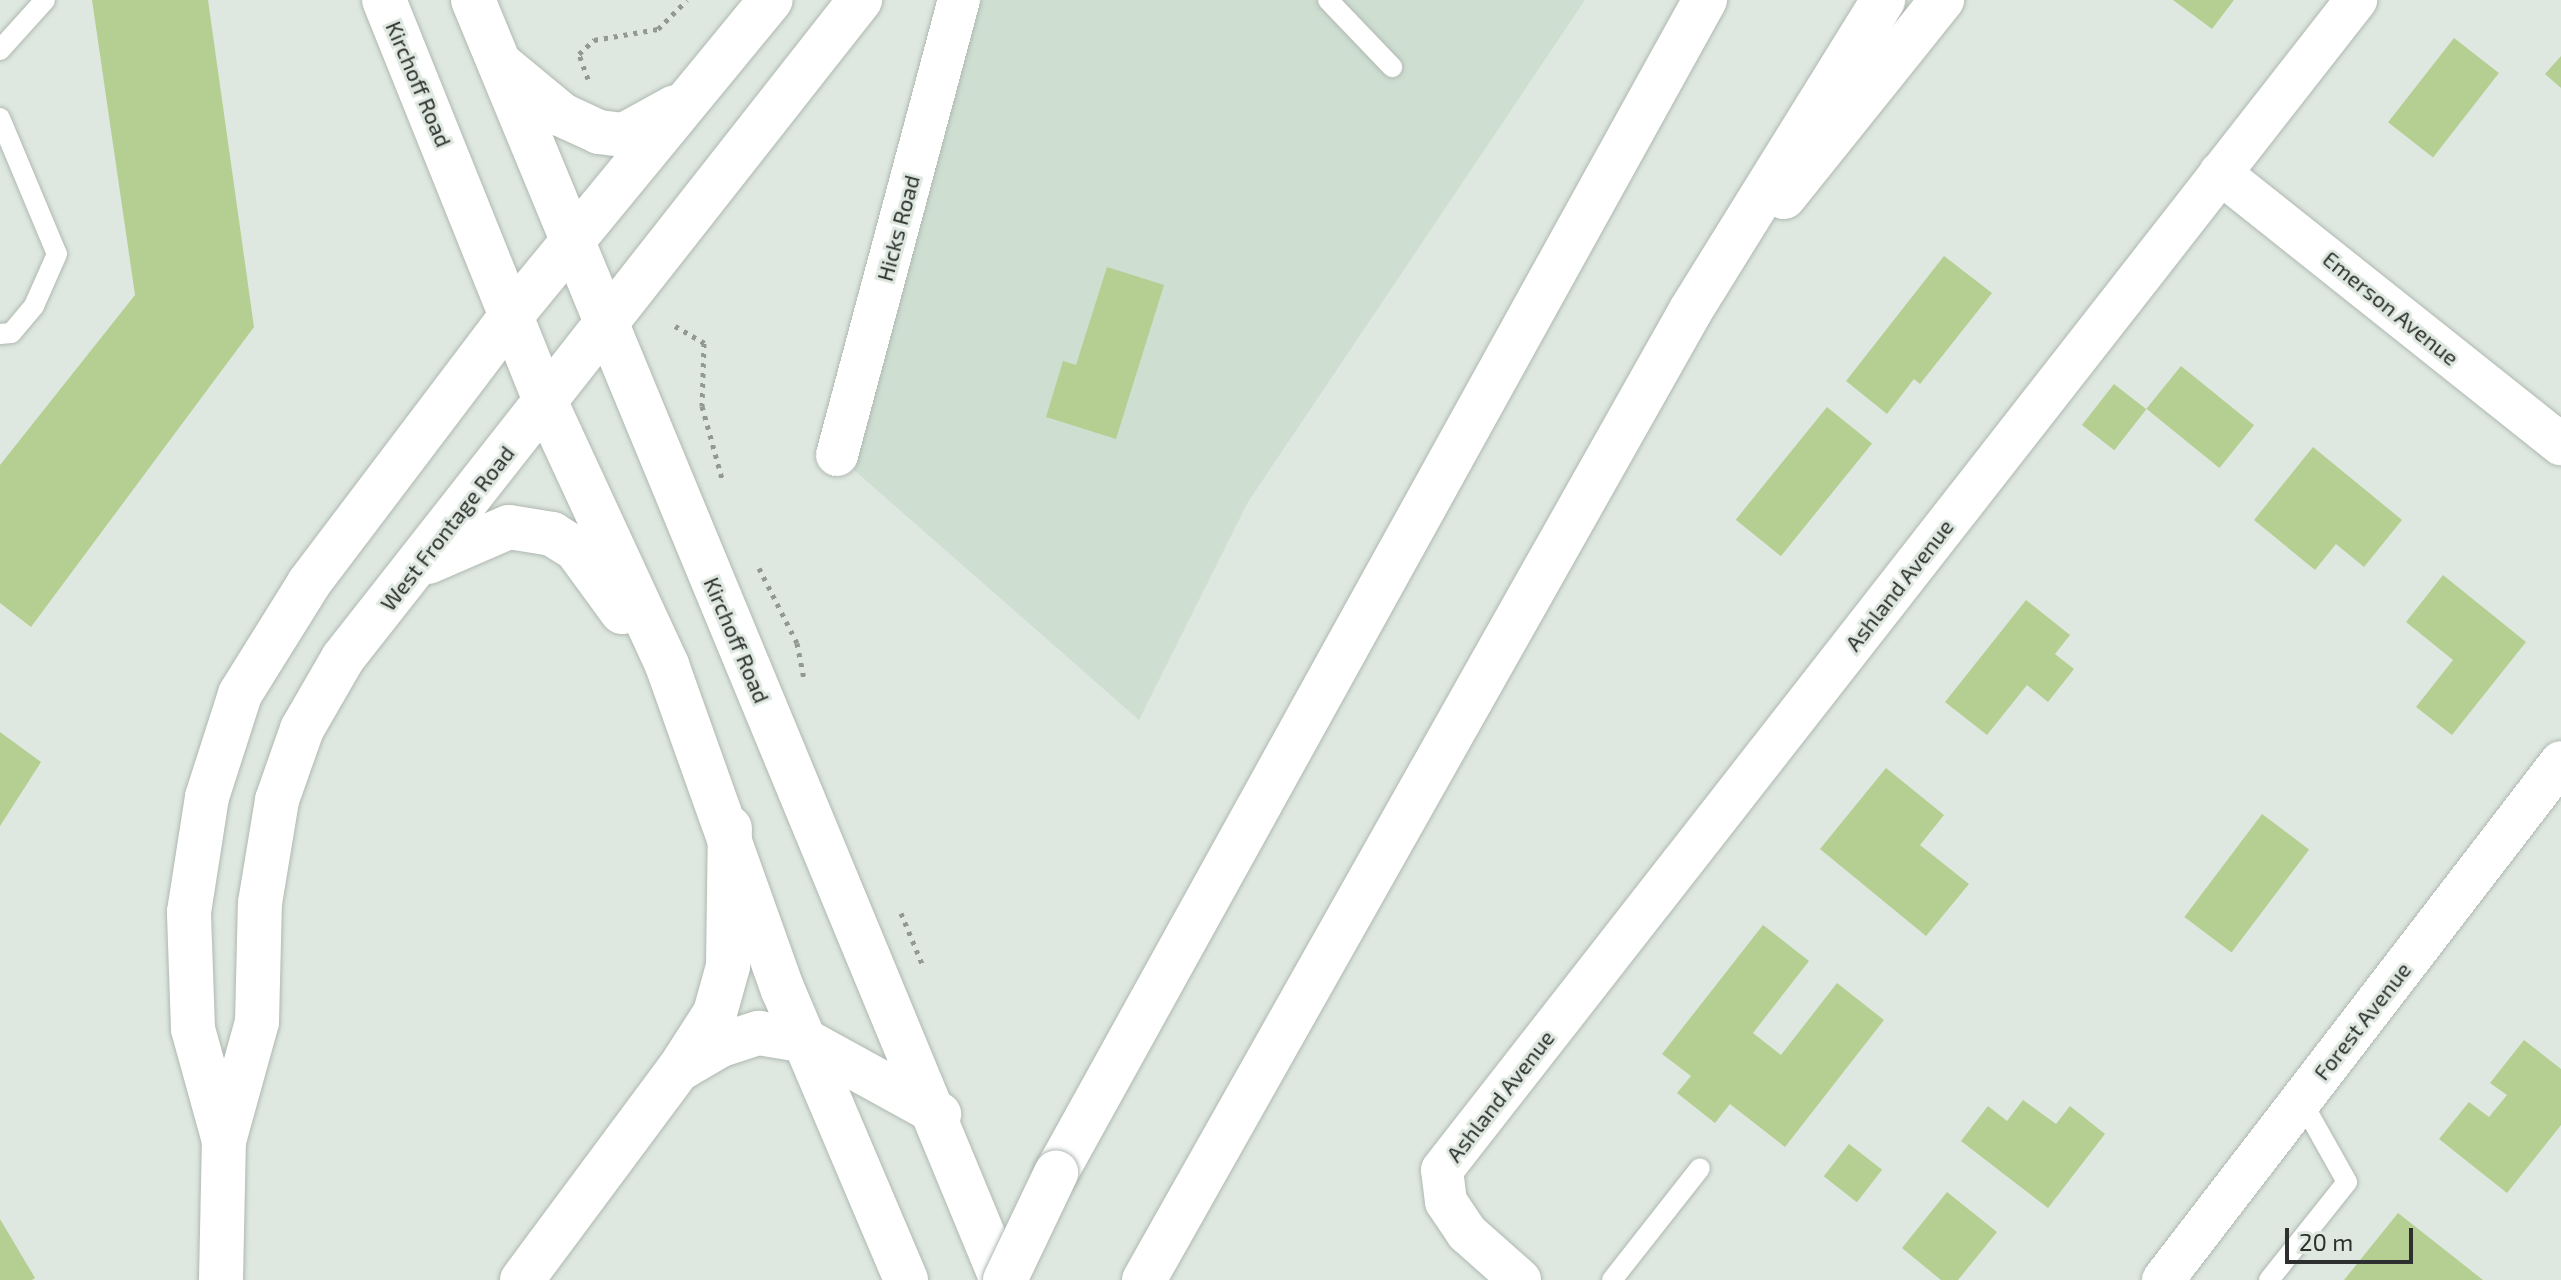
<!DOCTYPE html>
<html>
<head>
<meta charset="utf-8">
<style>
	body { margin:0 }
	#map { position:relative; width:2561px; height:1280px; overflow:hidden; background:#dee8e0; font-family:"Exo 2",sans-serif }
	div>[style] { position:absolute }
	.built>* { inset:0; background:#ceded1 }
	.building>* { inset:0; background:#b4cf91; transform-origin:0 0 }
	.path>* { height:5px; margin-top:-2.5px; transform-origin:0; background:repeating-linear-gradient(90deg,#929993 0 4px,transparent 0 10px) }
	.roads { filter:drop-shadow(0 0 2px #afb8b1) drop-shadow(0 0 2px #afb8b1) }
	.lane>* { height:20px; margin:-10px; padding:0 10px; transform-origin:10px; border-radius:10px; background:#fff }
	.street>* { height:42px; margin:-21px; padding:0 21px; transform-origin:21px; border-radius:21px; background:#fff }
	.secondary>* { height:44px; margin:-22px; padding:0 22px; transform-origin:22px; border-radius:22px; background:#fff }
	.highway>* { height:44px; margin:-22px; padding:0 22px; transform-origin:22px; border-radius:22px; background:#fff }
	.bridges { filter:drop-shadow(0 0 2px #afb8b1) drop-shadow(0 0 2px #afb8b1) }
	.highway-bridge>* { height:44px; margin:-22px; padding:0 22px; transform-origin:22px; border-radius:22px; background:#fff }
	span { translate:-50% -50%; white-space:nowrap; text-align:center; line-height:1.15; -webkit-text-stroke:6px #dee8e0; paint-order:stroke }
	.street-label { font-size:22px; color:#2d302e }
	.scale { position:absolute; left:2285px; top:1228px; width:128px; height:36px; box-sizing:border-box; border:4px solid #2d302e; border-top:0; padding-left:10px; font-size:24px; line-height:28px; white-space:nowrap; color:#2d302e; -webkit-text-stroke:6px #dee8e0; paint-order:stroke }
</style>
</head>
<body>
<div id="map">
	<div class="built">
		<i style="clip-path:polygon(959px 0,1585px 0,1248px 502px,1139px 720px,837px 455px)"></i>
	</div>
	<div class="building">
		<i style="clip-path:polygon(92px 0,208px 0,254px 327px,31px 627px,0 603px,0 465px,135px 295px)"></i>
		<i style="clip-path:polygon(2173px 0,2234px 0,2212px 29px)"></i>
		<i style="left:2454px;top:38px;width:57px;height:107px;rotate:38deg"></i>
		<i style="clip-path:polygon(2561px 56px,2561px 88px,2545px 74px)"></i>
		<i style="clip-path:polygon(1944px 256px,1992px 293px,1920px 384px,1914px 379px,1887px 414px,1846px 381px)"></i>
		<i style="clip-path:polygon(1107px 267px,1164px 285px,1116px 439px,1046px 417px,1063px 361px,1076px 365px)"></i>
		<i style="left:2181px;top:366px;width:94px;height:55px;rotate:39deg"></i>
		<i style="left:2114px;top:384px;width:41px;height:52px;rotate:38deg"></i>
		<i style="left:1827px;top:407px;width:58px;height:145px;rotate:39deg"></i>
		<i style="clip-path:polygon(2313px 447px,2402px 520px,2364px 567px,2336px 544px,2315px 570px,2254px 520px)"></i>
		<i style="clip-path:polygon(2443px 575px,2526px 642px,2452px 735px,2416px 707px,2453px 660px,2406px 622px)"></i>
		<i style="clip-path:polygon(2026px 600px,2070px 635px,2055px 654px,2074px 669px,2048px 702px,2027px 685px,1987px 735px,1945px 702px)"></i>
		<i style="clip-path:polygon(0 732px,41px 762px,0 826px)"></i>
		<i style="clip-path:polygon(1886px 768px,1944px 815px,1920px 845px,1969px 884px,1926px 936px,1820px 849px)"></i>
		<i style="left:2262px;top:814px;width:59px;height:129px;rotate:37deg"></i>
		<i style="clip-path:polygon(1763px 925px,1809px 961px,1753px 1033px,1781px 1055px,1837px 983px,1884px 1020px,1785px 1147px,1730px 1104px,1715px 1123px,1677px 1093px,1691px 1076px,1662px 1054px)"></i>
		<i style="clip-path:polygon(2524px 1040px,2561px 1069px,2561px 1125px,2507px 1193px,2439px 1139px,2469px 1102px,2489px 1117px,2507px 1095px,2490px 1083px)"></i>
		<i style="clip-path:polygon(2023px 1100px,2056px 1124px,2070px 1106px,2105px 1134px,2048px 1208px,1961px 1141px,1988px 1106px,2007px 1121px)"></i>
		<i style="left:1849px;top:1144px;width:42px;height:41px;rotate:38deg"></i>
		<i style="clip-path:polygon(1947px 1192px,1997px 1232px,1958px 1280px,1941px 1280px,1902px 1248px)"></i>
		<i style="clip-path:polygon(2398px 1213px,2483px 1280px,2344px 1280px)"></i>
		<i style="clip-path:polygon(0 1219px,35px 1278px,32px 1280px,0 1280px)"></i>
	</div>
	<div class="path">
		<i style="left:588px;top:79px;width:27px;rotate:-110deg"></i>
		<i style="left:579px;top:54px;width:21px;rotate:-43deg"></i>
		<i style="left:594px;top:40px;width:65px;rotate:-9.8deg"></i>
		<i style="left:658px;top:29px;width:41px;rotate:-45deg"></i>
		<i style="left:675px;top:326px;width:34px;rotate:30deg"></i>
		<i style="left:704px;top:343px;width:63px;rotate:91.8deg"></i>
		<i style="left:702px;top:406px;width:79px;rotate:74.6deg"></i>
		<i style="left:759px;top:568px;width:84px;rotate:63.1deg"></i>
		<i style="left:797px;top:643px;width:38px;rotate:79deg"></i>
		<i style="left:901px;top:913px;width:57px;rotate:67.5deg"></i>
	</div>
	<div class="roads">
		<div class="lane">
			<i style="left:1328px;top:0;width:93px;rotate:46.3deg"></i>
			<i style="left:0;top:50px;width:67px;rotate:-48deg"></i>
			<i style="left:0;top:118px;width:147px;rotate:67.3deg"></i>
			<i style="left:57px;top:254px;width:57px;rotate:113.9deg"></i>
			<i style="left:34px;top:306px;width:35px;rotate:130deg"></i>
			<i style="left:11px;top:333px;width:11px;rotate:175deg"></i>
			<i style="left:1612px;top:1280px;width:142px;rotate:-51.8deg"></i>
			<i style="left:2269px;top:1280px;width:125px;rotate:-51.5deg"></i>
			<i style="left:2347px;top:1182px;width:94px;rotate:-119.3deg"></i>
		</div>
		<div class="street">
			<i style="left:2220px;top:173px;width:436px;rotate:38.5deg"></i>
			<i style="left:837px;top:455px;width:471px;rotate:-75deg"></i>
			<i style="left:1520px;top:1280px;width:71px;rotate:-138.4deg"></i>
			<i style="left:1467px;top:1233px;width:37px;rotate:-124deg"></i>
			<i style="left:1446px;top:1202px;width:32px;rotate:-97deg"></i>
			<i style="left:1442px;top:1170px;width:1485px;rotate:-52deg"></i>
			<i style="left:2163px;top:1280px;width:653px;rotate:-52.46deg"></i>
		</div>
		<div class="secondary">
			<i style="left:384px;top:0;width:434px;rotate:68.1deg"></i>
			<i style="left:546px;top:403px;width:289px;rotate:65.2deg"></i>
			<i style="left:667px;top:665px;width:345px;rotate:70.4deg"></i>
			<i style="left:783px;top:990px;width:315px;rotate:67deg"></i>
			<i style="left:473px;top:0;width:1385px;rotate:67.55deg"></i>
			<i style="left:504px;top:67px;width:75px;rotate:39.6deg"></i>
			<i style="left:562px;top:115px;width:41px;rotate:24.7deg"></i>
			<i style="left:599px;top:132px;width:25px;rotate:7deg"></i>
			<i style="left:624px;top:135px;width:58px;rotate:-28.8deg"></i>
			<i style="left:428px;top:562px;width:88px;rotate:-23.4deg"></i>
			<i style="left:509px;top:527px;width:44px;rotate:9.2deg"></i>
			<i style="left:552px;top:534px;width:28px;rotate:32deg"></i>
			<i style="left:576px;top:549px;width:78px;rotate:53.9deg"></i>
			<i style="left:224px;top:1141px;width:116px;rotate:-105.5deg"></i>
			<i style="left:193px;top:1029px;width:117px;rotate:-92deg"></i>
			<i style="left:189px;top:912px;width:116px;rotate:-81.1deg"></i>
			<i style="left:207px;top:797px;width:108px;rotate:-72.2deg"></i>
			<i style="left:240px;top:694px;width:131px;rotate:-58.1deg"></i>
			<i style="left:309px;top:583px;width:335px;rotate:-52.9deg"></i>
			<i style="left:511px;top:316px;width:409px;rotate:-50.6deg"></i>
			<i style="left:221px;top:1280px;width:139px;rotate:-88.8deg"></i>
			<i style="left:224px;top:1141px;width:123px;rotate:-74.5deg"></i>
			<i style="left:257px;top:1022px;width:119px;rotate:-88.6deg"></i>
			<i style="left:260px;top:903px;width:104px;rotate:-80.6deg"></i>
			<i style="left:277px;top:800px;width:75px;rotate:-70.6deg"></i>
			<i style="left:302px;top:729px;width:82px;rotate:-60deg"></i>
			<i style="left:343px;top:658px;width:837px;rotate:-51.84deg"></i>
		</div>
		<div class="highway">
			<i style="left:1784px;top:197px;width:253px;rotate:-51.3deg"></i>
			<i style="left:681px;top:1066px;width:63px;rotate:-57.3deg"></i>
			<i style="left:715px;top:1013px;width:49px;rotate:-74.5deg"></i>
			<i style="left:728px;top:966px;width:138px;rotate:-89.2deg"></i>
			<i style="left:1056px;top:1173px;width:1341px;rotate:-61.05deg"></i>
			<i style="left:522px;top:1280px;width:262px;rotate:-53.4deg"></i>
			<i style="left:678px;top:1070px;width:50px;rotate:-30.2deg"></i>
			<i style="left:721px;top:1045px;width:40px;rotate:-18deg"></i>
			<i style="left:759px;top:1033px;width:48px;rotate:9.7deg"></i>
			<i style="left:806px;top:1041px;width:152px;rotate:28.8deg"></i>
			<i style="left:1144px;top:1280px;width:1114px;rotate:-60.58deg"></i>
			<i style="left:1691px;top:310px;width:365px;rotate:-58.2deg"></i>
		</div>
	</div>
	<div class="bridges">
		<div class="highway-bridge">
			<i style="left:1005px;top:1280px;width:119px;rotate:-64.5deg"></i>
		</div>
	</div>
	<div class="street-label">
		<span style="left:419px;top:84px;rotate:67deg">Kirchoff Road</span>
		<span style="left:898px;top:228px;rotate:-75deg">Hicks Road</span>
		<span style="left:2391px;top:308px;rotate:39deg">Emerson Avenue</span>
		<span style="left:447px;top:528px;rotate:-52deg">West Frontage Road</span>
		<span style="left:1899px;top:585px;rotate:-52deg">Ashland Avenue</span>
		<span style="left:737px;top:640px;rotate:67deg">Kirchoff Road</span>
		<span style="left:2362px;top:1021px;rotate:-52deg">Forest Avenue</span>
		<span style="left:1500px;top:1096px;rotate:-52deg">Ashland Avenue</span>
	</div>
	<div class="scale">20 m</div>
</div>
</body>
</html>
